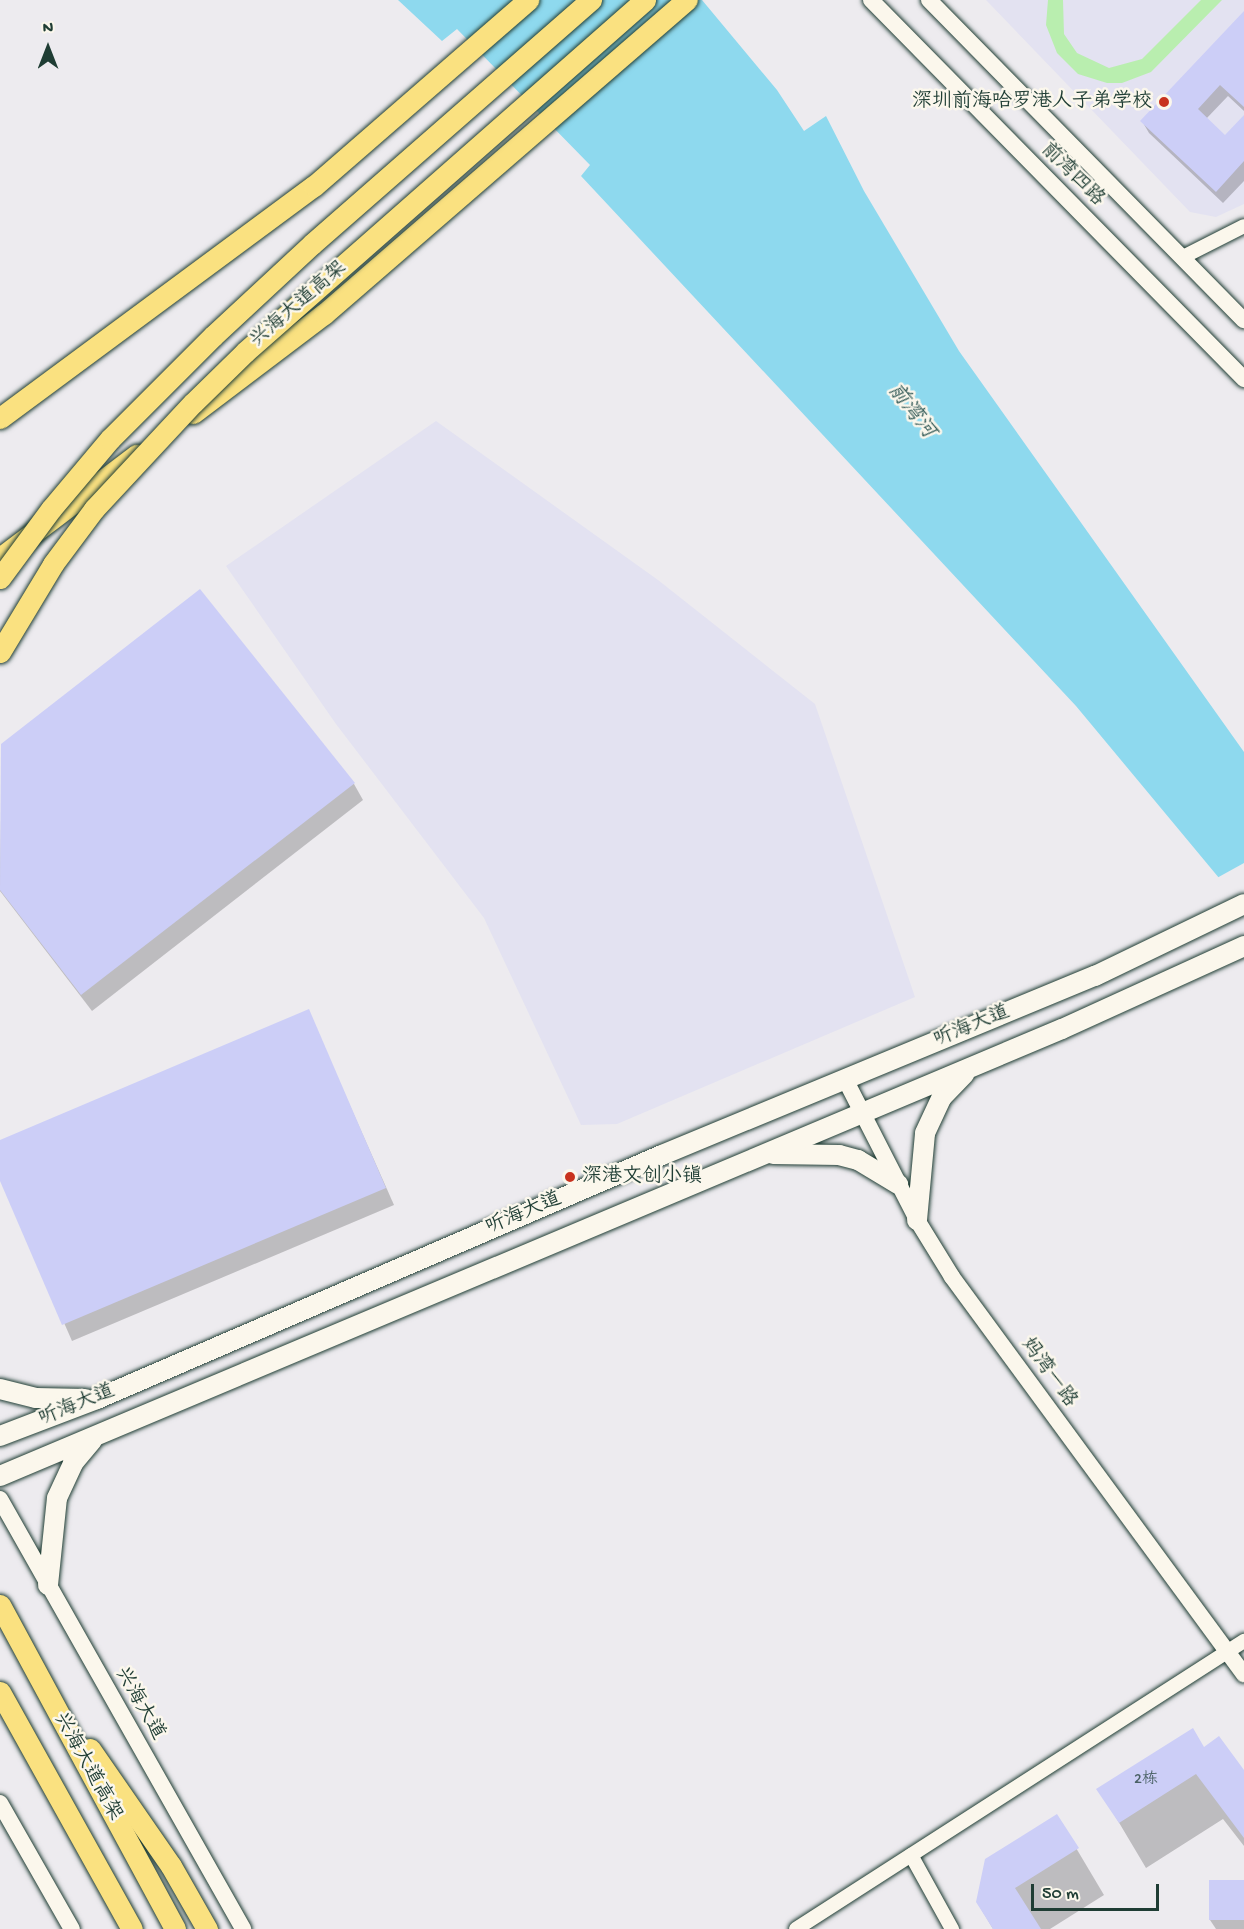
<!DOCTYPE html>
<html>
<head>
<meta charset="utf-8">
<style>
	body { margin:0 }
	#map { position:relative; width:1244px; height:1929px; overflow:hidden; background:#edebef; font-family:"Gochi Hand","LXGW WenKai TC",sans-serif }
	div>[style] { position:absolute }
	.built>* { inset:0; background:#e3e2f1 }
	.green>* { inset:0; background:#b9eeaf }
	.water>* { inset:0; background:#8ed9ee }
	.pier>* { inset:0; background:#edebef }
	.shadow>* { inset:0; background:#0003 }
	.building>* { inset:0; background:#cccef7; transform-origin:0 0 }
	.roads { filter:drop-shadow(0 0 2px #1f3d34) drop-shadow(0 0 2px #1f3d34) }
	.minor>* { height:14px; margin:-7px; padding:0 7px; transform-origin:7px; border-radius:7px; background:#fbf7ec }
	.tertiary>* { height:16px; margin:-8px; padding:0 8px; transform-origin:8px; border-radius:8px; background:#fbf7ec }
	.secondary>* { height:20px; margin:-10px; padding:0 10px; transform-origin:10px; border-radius:10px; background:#fbf7ec }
	.primary>* { height:21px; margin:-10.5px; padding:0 10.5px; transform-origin:10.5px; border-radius:10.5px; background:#fae180 }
	.bridges { filter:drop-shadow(0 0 2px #1f3d34) drop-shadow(0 0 2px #1f3d34) }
	.primary-bridge>* { height:21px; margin:-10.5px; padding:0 10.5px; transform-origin:10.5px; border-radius:10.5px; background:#fae180 }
	.dots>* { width:16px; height:16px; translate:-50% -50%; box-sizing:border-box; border:3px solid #fbf7ec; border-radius:50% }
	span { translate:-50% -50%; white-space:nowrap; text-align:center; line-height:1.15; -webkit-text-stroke:5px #fbf7ec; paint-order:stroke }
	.number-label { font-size:16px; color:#4a6165 }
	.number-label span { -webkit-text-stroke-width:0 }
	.poi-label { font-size:20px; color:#1f3d34 }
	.right { translate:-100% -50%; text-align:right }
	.left { translate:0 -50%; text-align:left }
	.street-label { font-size:20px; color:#1f3d34 }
	.water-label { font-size:21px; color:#355c59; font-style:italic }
	.north { position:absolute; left:18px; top:18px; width:60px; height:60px; -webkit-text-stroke:4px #fbf7ec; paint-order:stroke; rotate:0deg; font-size:16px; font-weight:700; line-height:24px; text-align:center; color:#1f3d34 }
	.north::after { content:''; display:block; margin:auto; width:21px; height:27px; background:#1f3d34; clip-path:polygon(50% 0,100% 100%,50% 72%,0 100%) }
	.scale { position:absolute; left:1031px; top:1884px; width:128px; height:27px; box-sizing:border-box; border:3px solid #1f3d34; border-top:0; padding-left:8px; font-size:18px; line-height:21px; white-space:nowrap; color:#1f3d34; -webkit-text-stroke:4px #fbf7ec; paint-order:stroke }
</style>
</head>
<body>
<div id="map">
	<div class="built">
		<i style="clip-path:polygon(986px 0,1244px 0,1244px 204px,1216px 217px,1190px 212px)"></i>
		<i style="clip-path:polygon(436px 421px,658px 580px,815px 704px,915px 997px,617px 1124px,581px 1125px,484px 918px,336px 724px,226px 566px)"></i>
	</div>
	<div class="green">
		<i style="clip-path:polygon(1048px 0,1063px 0,1064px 34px,1077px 53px,1109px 68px,1142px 59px,1201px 0,1222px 0,1151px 72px,1122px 83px,1107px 83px,1078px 74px,1057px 53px,1046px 25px)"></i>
	</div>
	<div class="water">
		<i style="clip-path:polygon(398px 0,702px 0,777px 90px,804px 131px,826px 116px,864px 191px,959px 351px,1244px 752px,1244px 908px,1076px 706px,581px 176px,590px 165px,457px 29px,442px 41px)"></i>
	</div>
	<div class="pier">
		<i style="clip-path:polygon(1244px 863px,1244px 911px,1215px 879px)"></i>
	</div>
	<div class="shadow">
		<i style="clip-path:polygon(1244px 13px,1244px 111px,1228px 96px,1206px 119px,1225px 137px,1244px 117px,1244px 181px,1223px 203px,1149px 133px,1142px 121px)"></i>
		<i style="clip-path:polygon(2px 745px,354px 784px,363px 800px,92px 1011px,0 891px)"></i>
		<i style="clip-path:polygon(308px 1011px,394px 1205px,72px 1341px,0 1177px,0 1142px)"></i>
		<i style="clip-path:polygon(1204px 1749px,1244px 1773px,1244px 1846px,1223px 1819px,1146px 1868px,1099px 1789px)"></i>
		<i style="clip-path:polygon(1057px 1816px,1104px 1895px,1050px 1929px,993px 1929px,977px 1902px)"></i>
		<i style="clip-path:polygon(1244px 1881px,1244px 1929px,1216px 1929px,1210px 1920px)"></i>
	</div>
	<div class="building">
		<i style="clip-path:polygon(1244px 11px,1244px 107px,1220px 85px,1198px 109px,1225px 135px,1244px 115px,1244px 161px,1216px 192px,1140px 121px)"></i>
		<i style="clip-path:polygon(200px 589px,355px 783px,81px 995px,0 890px,1px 744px)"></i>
		<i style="clip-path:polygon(309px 1009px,386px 1188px,62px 1325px,0 1181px,0 1140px)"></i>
		<i style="clip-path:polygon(1193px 1728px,1204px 1747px,1219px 1736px,1244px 1770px,1244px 1838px,1196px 1774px,1119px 1823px,1096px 1789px)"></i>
		<i style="clip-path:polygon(1057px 1814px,1079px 1848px,1015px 1888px,1041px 1929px,993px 1929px,976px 1902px,985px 1859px)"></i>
		<i style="left:1209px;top:1880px;width:35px;height:40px"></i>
	</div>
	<div class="roads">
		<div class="minor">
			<i style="left:1183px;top:257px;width:68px;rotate:-26.9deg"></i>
			<i style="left:911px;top:1855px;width:85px;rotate:61deg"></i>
			<i style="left:796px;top:1929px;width:533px;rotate:-32.74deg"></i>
		</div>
		<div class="tertiary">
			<i style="left:871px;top:0;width:532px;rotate:45.46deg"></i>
			<i style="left:929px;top:0;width:449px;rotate:45.5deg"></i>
			<i style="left:845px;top:1079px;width:158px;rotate:62.9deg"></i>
			<i style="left:917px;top:1220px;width:67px;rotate:58.4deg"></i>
			<i style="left:952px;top:1277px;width:493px;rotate:53.7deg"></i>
			<i style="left:0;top:1499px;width:494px;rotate:60.5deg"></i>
			<i style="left:0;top:1803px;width:145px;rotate:60.3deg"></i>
		</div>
		<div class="secondary">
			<i style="left:773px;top:1154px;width:66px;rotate:0.9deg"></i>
			<i style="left:839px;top:1155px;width:20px;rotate:15deg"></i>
			<i style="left:858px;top:1160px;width:47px;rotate:31deg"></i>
			<i style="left:917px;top:1220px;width:87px;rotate:-84.7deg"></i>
			<i style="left:925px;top:1133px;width:40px;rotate:-65deg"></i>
			<i style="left:942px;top:1097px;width:32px;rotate:-46deg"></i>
			<i style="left:0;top:1389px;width:37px;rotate:14deg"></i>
			<i style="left:36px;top:1398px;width:49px;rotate:1.2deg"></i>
			<i style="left:0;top:1436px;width:104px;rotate:-20.9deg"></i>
			<i style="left:97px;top:1399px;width:615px;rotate:-23.36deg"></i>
			<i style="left:662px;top:1155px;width:469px;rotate:-22.5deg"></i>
			<i style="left:1095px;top:976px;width:165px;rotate:-25.8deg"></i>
			<i style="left:0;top:1476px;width:1152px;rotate:-22.83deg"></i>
			<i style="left:1062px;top:1029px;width:200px;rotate:-24.5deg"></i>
			<i style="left:48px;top:1585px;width:87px;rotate:-84.1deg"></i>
			<i style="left:57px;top:1498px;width:38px;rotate:-65deg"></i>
			<i style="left:73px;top:1463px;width:30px;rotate:-50deg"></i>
		</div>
		<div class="primary">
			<i style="left:193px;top:413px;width:164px;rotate:-37.1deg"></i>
			<i style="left:324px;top:314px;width:480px;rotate:-40.9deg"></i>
			<i style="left:0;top:418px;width:390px;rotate:-36.5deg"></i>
			<i style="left:314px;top:186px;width:284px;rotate:-41deg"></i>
			<i style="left:0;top:558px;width:171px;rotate:-37.1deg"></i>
			<i style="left:0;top:1605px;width:368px;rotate:61.6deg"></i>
			<i style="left:0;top:1692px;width:271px;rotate:60.9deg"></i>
			<i style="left:90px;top:1749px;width:142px;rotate:55.3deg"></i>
			<i style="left:171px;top:1866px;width:73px;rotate:60.3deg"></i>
		</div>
	</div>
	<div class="bridges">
		<div class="primary-bridge">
			<i style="left:0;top:578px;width:86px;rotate:-53.5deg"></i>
			<i style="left:51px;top:509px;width:92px;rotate:-49.9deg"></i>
			<i style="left:110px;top:439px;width:146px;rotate:-45deg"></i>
			<i style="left:213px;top:336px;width:135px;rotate:-42.9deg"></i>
			<i style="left:312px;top:244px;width:371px;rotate:-41.2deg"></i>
			<i style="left:0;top:652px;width:103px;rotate:-58.9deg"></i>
			<i style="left:53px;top:564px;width:69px;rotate:-53.3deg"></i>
			<i style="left:94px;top:509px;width:145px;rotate:-47deg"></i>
			<i style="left:193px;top:403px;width:73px;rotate:-44.4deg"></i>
			<i style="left:245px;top:352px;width:533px;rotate:-41.35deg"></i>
		</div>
	</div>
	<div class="dots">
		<i style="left:1164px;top:102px;background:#c8321e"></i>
		<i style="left:570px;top:1177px;background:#c8321e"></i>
	</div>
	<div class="number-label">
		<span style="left:1146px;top:1781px">2栋</span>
	</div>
	<div class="poi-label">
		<span class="right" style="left:1152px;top:102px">深圳前海哈罗港人子弟学校</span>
		<span class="left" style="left:582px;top:1177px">深港文创小镇</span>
	</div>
	<div class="street-label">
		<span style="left:1072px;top:175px;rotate:45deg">前湾四路</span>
		<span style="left:299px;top:305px;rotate:-41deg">兴海大道高架</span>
		<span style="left:972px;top:1027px;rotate:-22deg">听海大道</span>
		<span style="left:524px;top:1214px;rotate:-23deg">听海大道</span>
		<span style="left:1048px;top:1373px;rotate:54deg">妈湾一路</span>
		<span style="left:77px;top:1406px;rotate:-22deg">听海大道</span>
		<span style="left:139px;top:1704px;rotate:60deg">兴海大道</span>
		<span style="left:87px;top:1767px;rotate:61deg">兴海大道高架</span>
	</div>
	<div class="water-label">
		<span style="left:910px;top:412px;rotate:52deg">前湾河</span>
	</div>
	<div class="north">N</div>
	<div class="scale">50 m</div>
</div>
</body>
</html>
